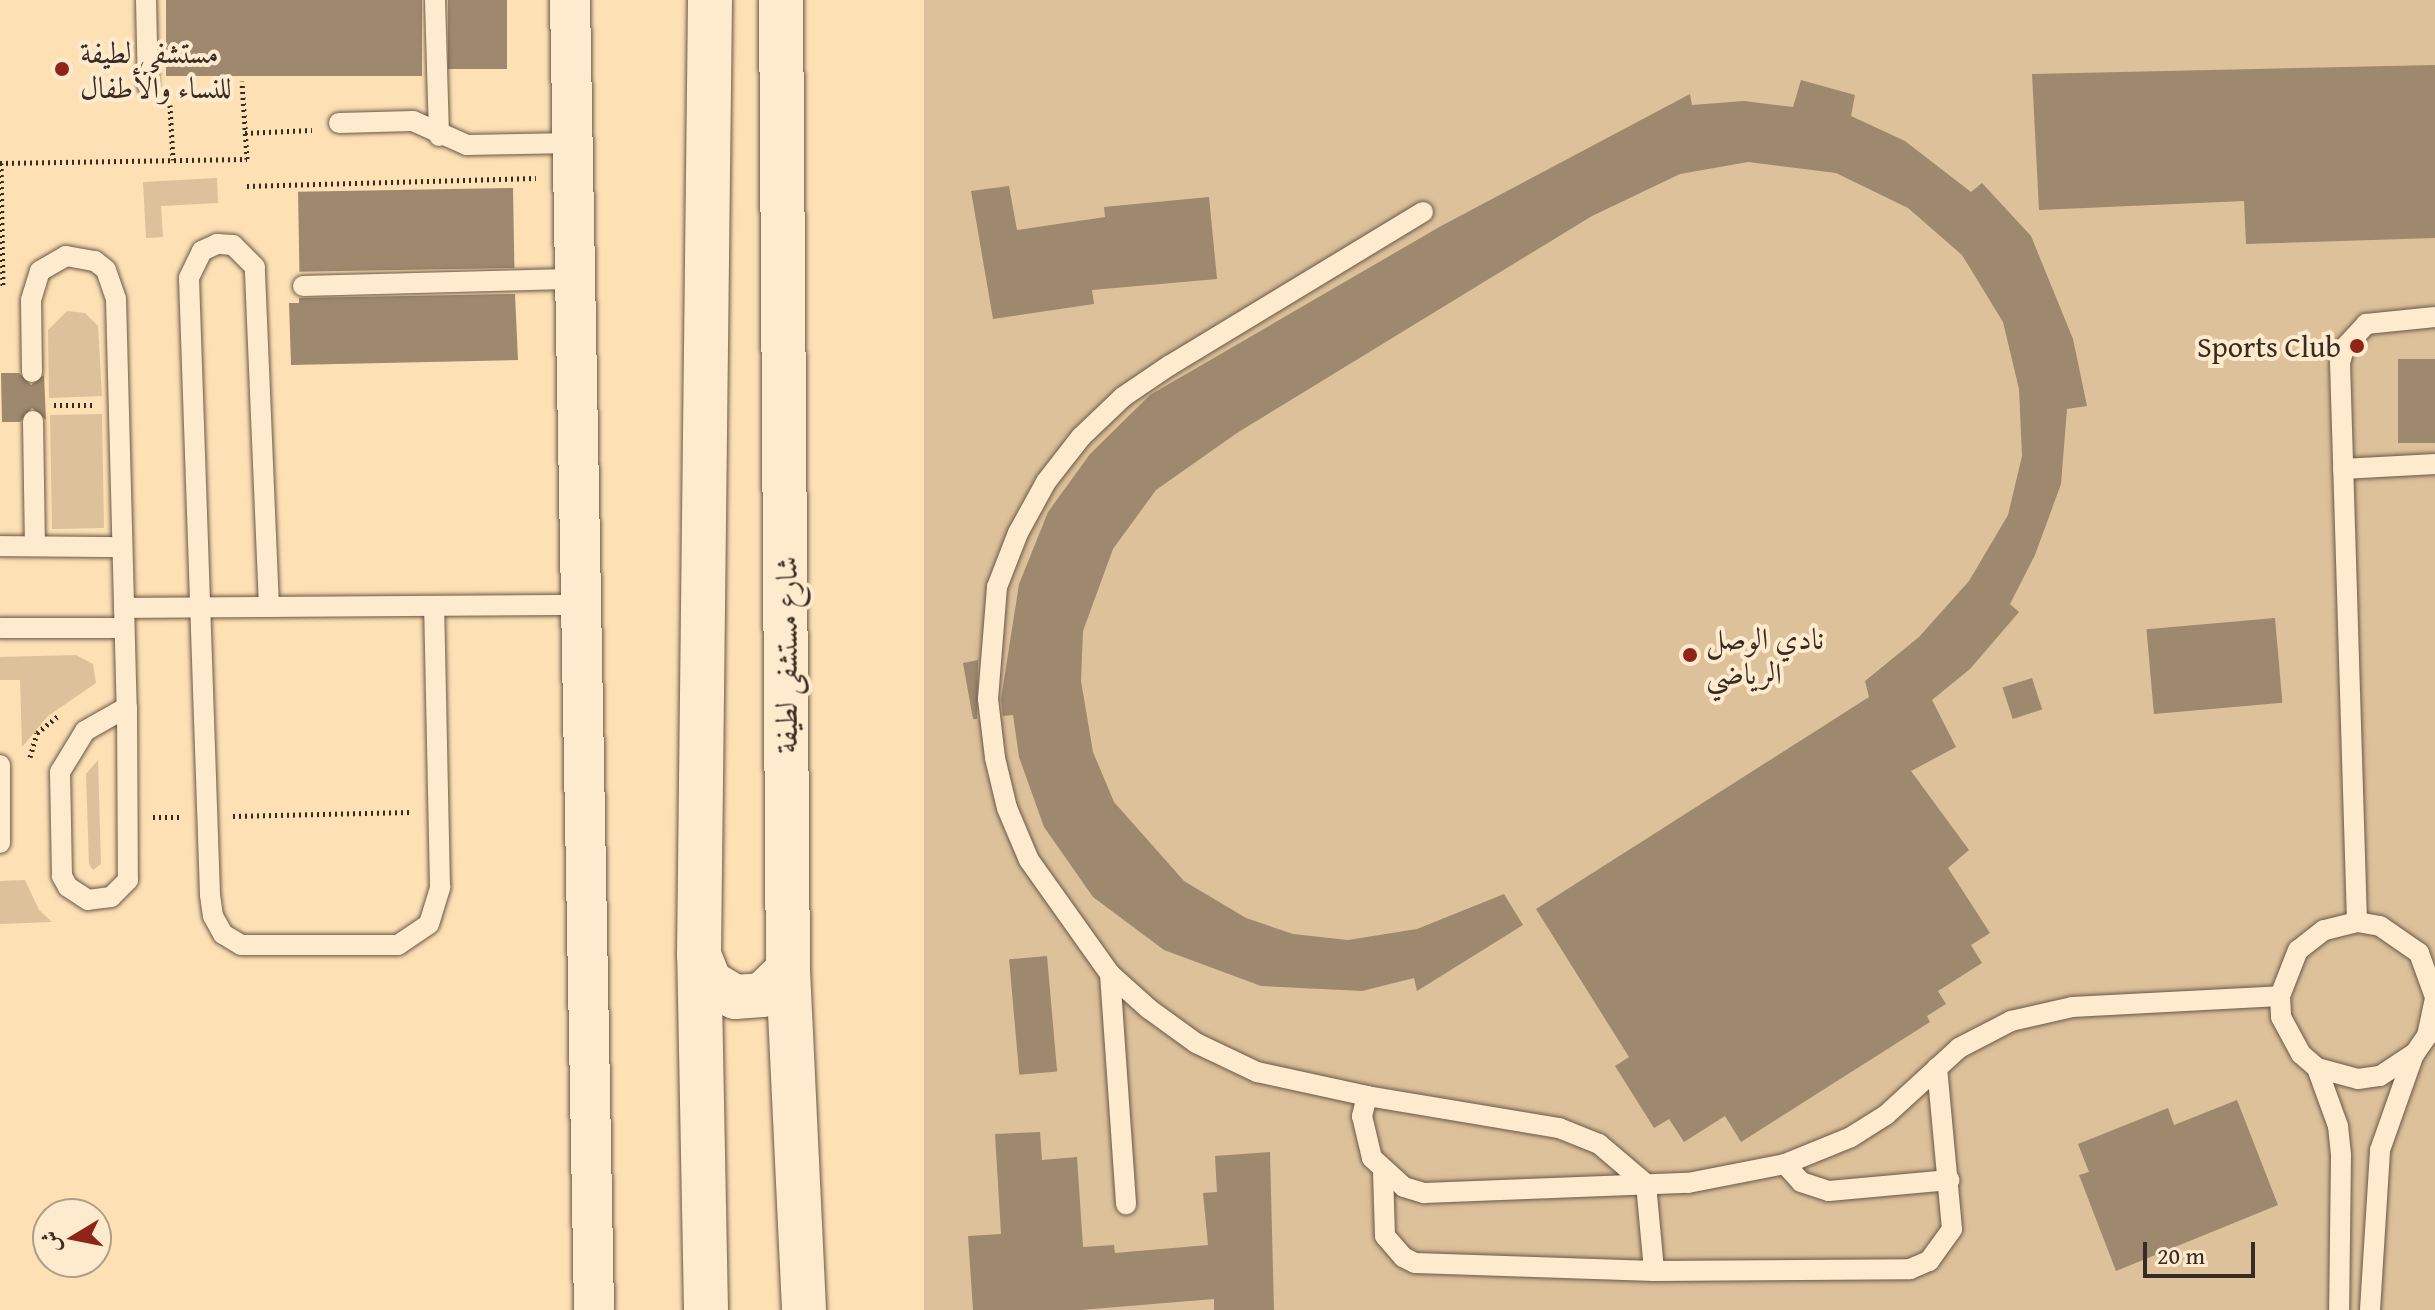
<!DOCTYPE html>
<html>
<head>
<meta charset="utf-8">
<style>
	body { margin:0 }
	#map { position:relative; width:2435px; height:1310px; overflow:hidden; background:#fde0b4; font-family:"Gentium Book Plus",Amiri,serif }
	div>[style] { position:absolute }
	.green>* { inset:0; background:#dcc19b; transform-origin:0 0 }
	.building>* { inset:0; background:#9e896e; transform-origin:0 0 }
	.path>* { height:5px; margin-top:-2.5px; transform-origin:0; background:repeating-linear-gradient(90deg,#382b23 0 2px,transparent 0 6px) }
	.roads { filter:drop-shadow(0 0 2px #695847) drop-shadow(0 0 2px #695847) }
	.lane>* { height:20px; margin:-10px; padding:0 10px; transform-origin:10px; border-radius:10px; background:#feebce }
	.street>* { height:40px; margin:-20px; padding:0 20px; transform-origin:20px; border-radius:20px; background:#feebce }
	.secondary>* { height:44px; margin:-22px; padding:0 22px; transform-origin:22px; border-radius:22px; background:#feebce }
	.dots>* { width:22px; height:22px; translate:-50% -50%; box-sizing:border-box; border:4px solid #feebce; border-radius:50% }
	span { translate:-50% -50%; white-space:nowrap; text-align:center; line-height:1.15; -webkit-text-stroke:8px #feebce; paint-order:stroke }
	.poi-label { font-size:30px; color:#382b23 }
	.left { translate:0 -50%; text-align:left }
	.right { translate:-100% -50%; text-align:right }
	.street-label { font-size:30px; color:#382b23 }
	.north { position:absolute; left:32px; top:1198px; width:80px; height:80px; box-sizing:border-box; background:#feebce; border:2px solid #af9e8a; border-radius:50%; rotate:260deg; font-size:22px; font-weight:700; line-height:32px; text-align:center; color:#382b23 }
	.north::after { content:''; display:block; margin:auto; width:28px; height:36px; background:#8f2418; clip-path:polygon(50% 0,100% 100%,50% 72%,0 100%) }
	.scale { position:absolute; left:2143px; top:1242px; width:112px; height:36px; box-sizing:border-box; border:4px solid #382b23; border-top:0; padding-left:10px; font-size:24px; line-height:28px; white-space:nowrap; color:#382b23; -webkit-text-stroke:6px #feebce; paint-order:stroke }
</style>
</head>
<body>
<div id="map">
	<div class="green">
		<i style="left:924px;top:0;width:1511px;height:1311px"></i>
		<i style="clip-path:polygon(217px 178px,218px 203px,161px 206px,163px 237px,146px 238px,143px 182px)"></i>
		<i style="clip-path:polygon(67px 311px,85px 313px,98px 326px,102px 396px,49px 398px,48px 330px)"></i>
		<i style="left:102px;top:414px;width:114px;height:52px;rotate:89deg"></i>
		<i style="clip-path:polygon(76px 655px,93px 664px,96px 683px,48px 716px,22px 747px,20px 680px,0 680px,0 657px)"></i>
		<i style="clip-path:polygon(98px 760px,101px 864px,93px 870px,89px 864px,86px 774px)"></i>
		<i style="clip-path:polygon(25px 880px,39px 910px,52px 922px,0 924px,0 881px)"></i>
	</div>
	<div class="building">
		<i style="left:166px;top:0;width:256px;height:76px"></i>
		<i style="left:448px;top:0;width:59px;height:69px"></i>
		<i style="clip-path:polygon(2435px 65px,2435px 238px,2246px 244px,2244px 201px,2039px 210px,2032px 74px)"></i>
		<i style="clip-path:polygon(1801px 80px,1855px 95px,1851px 116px,1905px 141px,1971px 192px,1982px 183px,2031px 236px,2073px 339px,2087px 406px,2067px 409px,2061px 484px,2035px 555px,2010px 604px,2019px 612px,1970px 669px,1932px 700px,1956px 747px,1911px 771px,1969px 850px,1948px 868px,1990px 933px,1971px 945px,1982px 963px,1938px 991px,1946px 1004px,1927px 1016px,1930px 1022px,1741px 1142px,1725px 1116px,1684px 1142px,1669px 1119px,1654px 1128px,1615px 1066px,1629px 1057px,1536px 909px,1869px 697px,1865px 681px,1919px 637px,1969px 581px,2008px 515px,2022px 456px,2019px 389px,2003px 322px,1962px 255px,1908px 208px,1836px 173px,1748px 162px,1680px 174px,1592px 216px,1237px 433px,1156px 490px,1113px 549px,1083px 631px,1081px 681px,1093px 752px,1114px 802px,1184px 881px,1246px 918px,1293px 934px,1348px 940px,1417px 929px,1504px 894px,1523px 925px,1417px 991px,1414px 978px,1362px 991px,1261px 986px,1164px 950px,1093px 897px,1044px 827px,1019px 757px,1013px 715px,1003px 716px,1001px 699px,1019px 584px,1048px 512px,1090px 454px,1150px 395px,1441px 226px,1690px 94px,1692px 105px,1744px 101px,1793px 107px)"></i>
		<i style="clip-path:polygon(1009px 186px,1017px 230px,1105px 217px,1104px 207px,1209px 197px,1217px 279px,1092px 290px,1094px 304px,993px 319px,971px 191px)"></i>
		<i style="left:513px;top:188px;width:80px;height:215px;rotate:89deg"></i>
		<i style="clip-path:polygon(515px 294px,518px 360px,291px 365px,289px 303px,299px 303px,299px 298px)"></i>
		<i style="left:2435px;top:359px;width:84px;height:37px;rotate:90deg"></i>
		<i style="clip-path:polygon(1px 373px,19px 373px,31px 385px,44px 375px,46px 420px,32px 408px,20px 422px,2px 422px)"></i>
		<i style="left:2275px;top:618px;width:85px;height:129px;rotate:85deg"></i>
		<i style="clip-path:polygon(978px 660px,977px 719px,973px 719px,963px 663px)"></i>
		<i style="left:2032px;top:678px;width:33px;height:31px;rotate:72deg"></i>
		<i style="left:1047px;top:956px;width:116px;height:38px;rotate:85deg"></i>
		<i style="clip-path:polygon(2237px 1100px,2278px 1205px,2116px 1271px,2079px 1175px,2089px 1172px,2078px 1144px,2168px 1108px,2174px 1125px)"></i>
		<i style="clip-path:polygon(1040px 1132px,1042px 1160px,1077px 1157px,1083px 1247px,1114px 1245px,1115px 1253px,1208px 1245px,1203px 1193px,1217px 1192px,1215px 1156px,1270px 1152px,1274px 1310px,1214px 1310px,1214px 1299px,1080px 1310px,973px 1310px,968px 1236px,1001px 1234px,995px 1134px)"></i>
	</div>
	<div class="path">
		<i style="left:170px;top:105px;width:55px;rotate:86.9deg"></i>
		<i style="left:245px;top:133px;width:67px;rotate:-2.6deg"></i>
		<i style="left:0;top:163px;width:247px;rotate:-0.9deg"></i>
		<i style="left:247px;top:159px;width:78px;rotate:-93.7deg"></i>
		<i style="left:1px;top:163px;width:123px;rotate:89.1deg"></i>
		<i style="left:247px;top:186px;width:289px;rotate:-1.6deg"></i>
		<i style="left:54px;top:405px;width:38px"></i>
		<i style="left:30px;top:757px;width:25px;rotate:-74deg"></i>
		<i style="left:37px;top:733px;width:28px;rotate:-39deg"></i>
		<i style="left:233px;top:816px;width:178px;rotate:-1.3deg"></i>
		<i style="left:153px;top:817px;width:26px"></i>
	</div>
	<div class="roads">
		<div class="lane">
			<i style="left:146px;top:0;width:86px;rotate:88.7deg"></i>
			<i style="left:435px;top:0;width:136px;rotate:88.3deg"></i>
			<i style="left:339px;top:123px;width:74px;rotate:-1.5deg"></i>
			<i style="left:413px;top:121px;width:59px;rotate:24deg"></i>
			<i style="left:467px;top:145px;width:106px;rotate:-1.1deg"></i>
			<i style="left:1423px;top:212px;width:296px;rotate:148.8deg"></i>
			<i style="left:1170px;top:365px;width:57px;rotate:145.8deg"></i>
			<i style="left:1123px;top:397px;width:58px;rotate:136.4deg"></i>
			<i style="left:1081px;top:437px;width:57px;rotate:127.9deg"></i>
			<i style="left:1046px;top:482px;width:58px;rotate:118.8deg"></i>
			<i style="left:1018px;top:533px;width:58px;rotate:111.3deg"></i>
			<i style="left:997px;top:587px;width:112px;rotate:94.6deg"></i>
			<i style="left:988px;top:699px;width:59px;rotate:83.2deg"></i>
			<i style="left:995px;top:758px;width:51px;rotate:76.5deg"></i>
			<i style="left:1007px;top:808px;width:56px;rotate:67.1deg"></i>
			<i style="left:1029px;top:860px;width:140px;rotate:54.6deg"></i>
			<i style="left:1110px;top:974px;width:52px;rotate:41.9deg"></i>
			<i style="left:1149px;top:1009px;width:58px;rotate:35.9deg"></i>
			<i style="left:1196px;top:1043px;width:68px;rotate:25.4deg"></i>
			<i style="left:1257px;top:1072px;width:113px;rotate:12.3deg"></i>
			<i style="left:1367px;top:1096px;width:195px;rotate:9.5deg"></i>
			<i style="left:1559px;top:1128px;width:43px;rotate:21.8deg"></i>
			<i style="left:1599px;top:1144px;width:62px;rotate:40.4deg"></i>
			<i style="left:1646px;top:1184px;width:87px;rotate:84.7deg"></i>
			<i style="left:303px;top:286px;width:273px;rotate:-1.5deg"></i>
			<i style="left:32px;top:372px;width:72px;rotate:-90.8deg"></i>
			<i style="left:31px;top:300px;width:30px;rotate:-73deg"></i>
			<i style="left:40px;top:271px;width:30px;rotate:-30deg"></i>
			<i style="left:66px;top:256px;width:29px;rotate:10deg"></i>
			<i style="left:95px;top:261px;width:14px;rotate:39deg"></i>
			<i style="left:106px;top:270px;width:31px;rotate:71deg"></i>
			<i style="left:116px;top:299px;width:408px;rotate:88.5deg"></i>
			<i style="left:33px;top:421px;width:125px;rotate:89.1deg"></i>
			<i style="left:2343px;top:469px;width:92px;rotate:-3.1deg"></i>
			<i style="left:0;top:546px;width:122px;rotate:0.5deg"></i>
			<i style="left:269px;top:607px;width:340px;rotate:-92.4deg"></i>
			<i style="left:255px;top:267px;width:31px;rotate:-135deg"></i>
			<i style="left:233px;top:245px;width:16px;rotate:-176deg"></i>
			<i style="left:217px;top:244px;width:17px;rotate:155deg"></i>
			<i style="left:202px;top:251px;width:30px;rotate:116deg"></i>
			<i style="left:189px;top:278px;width:617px;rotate:88.05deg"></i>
			<i style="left:210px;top:895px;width:21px;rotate:82deg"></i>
			<i style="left:213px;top:916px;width:21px;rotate:61deg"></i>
			<i style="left:223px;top:934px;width:21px;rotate:31deg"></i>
			<i style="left:241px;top:945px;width:157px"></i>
			<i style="left:398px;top:945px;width:37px;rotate:-34deg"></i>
			<i style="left:429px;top:924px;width:39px;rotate:-73deg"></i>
			<i style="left:440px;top:887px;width:281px;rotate:-91.2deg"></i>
			<i style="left:124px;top:608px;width:460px;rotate:-0.4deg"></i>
			<i style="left:0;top:628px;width:124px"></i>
			<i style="left:127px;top:707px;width:173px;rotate:89.7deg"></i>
			<i style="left:128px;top:880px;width:24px;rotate:135deg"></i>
			<i style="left:111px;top:897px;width:23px;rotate:173deg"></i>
			<i style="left:88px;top:900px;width:24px;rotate:-147deg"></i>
			<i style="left:68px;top:887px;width:13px;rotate:-119deg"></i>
			<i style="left:62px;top:876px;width:104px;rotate:-91.1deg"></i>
			<i style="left:60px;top:772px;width:48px;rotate:-58.6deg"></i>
			<i style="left:85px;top:731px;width:48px;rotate:-29.7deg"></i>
			<i style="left:0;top:765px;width:78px;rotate:90deg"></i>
			<i style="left:2357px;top:922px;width:559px;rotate:-91.74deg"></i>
			<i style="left:2340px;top:363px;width:16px;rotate:-75deg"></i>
			<i style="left:2344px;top:348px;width:33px;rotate:-47deg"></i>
			<i style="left:2366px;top:324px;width:69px;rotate:-5.8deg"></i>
			<i style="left:1110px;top:974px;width:231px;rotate:86deg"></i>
			<i style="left:2435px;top:997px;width:47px;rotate:-110deg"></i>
			<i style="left:2419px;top:953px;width:47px;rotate:-145.3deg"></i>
			<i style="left:2380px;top:926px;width:23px;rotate:-170deg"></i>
			<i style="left:2357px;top:922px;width:34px;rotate:166deg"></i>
			<i style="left:2324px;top:930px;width:33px;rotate:142deg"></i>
			<i style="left:2298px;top:950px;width:49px;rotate:111.4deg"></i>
			<i style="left:2280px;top:996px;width:21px;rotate:87deg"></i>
			<i style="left:2281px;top:1017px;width:42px;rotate:61.6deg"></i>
			<i style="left:2301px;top:1054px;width:21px;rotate:41deg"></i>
			<i style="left:2317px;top:1068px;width:42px;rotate:15deg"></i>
			<i style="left:2358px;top:1079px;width:22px;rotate:-8deg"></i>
			<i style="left:2380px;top:1076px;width:42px;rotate:-33.3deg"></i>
			<i style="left:2415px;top:1053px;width:21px;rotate:-55deg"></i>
			<i style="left:2427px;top:1036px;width:38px;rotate:-78deg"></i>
			<i style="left:2317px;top:1068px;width:62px;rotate:70.1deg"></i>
			<i style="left:2338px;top:1126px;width:30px;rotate:84deg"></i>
			<i style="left:2341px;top:1156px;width:154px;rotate:90.7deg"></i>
			<i style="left:1367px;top:1096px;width:21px;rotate:104deg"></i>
			<i style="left:1362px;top:1116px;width:43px;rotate:76.6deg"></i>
			<i style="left:1372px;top:1158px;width:43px;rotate:42.2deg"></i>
			<i style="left:1404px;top:1187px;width:21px;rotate:17deg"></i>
			<i style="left:1424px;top:1193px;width:264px;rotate:-2.2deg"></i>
			<i style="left:1688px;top:1183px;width:99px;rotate:-11.1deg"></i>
			<i style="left:1785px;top:1164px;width:71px;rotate:-22.2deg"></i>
			<i style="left:1851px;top:1137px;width:41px;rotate:-32.2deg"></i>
			<i style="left:1886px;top:1115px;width:99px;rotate:-42.5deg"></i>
			<i style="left:1959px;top:1048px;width:59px;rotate:-27.4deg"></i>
			<i style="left:2011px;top:1021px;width:63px;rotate:-12.9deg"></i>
			<i style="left:2072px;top:1007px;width:208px;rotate:-3deg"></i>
			<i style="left:1785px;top:1164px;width:24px;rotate:48deg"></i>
			<i style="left:1801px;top:1182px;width:29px;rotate:18deg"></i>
			<i style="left:1829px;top:1191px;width:121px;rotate:-5.2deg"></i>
			<i style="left:1383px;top:1172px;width:64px;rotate:88.2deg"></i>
			<i style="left:1385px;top:1236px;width:28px;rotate:49deg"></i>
			<i style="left:1403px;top:1257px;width:13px;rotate:27deg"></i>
			<i style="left:1415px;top:1263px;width:239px;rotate:1.9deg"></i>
			<i style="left:1654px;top:1271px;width:256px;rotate:-0.4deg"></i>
			<i style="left:1910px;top:1269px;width:21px;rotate:-23deg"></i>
			<i style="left:1929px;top:1261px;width:39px;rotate:-54deg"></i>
			<i style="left:1952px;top:1229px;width:162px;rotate:-95.3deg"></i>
			<i style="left:2370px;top:1310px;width:160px;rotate:-86.4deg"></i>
			<i style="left:2380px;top:1150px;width:99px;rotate:-70.5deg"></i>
		</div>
		<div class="street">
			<i style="left:570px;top:0;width:1310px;rotate:88.95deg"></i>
		</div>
		<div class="secondary">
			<i style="left:781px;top:0;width:970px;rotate:89.59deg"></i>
			<i style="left:788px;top:970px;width:340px;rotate:87.3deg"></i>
			<i style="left:699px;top:955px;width:29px;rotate:68deg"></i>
			<i style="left:710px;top:982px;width:29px;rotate:31deg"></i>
			<i style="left:735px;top:997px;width:27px;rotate:-4deg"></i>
			<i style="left:762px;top:995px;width:36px;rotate:-44deg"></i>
			<i style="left:706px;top:1310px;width:355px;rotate:-91.1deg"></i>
			<i style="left:699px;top:955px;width:955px;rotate:-89.34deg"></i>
		</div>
	</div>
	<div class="dots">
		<i style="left:62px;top:69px;background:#8f2418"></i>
		<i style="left:2357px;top:346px;background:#8f2418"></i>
		<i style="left:1690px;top:655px;background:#8f2418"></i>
	</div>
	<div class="poi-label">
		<span class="left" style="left:80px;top:69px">مستشفى لطيفة<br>للنساء والأطفال</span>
		<span class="right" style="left:2341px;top:346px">Sports Club</span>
		<span class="left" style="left:1706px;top:655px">نادي الوصل<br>الرياضي</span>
	</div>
	<div class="street-label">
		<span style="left:786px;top:655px;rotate:-90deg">شارع مستشفى لطيفة</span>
	</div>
	<div class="north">ش</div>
	<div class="scale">20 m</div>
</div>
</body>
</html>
